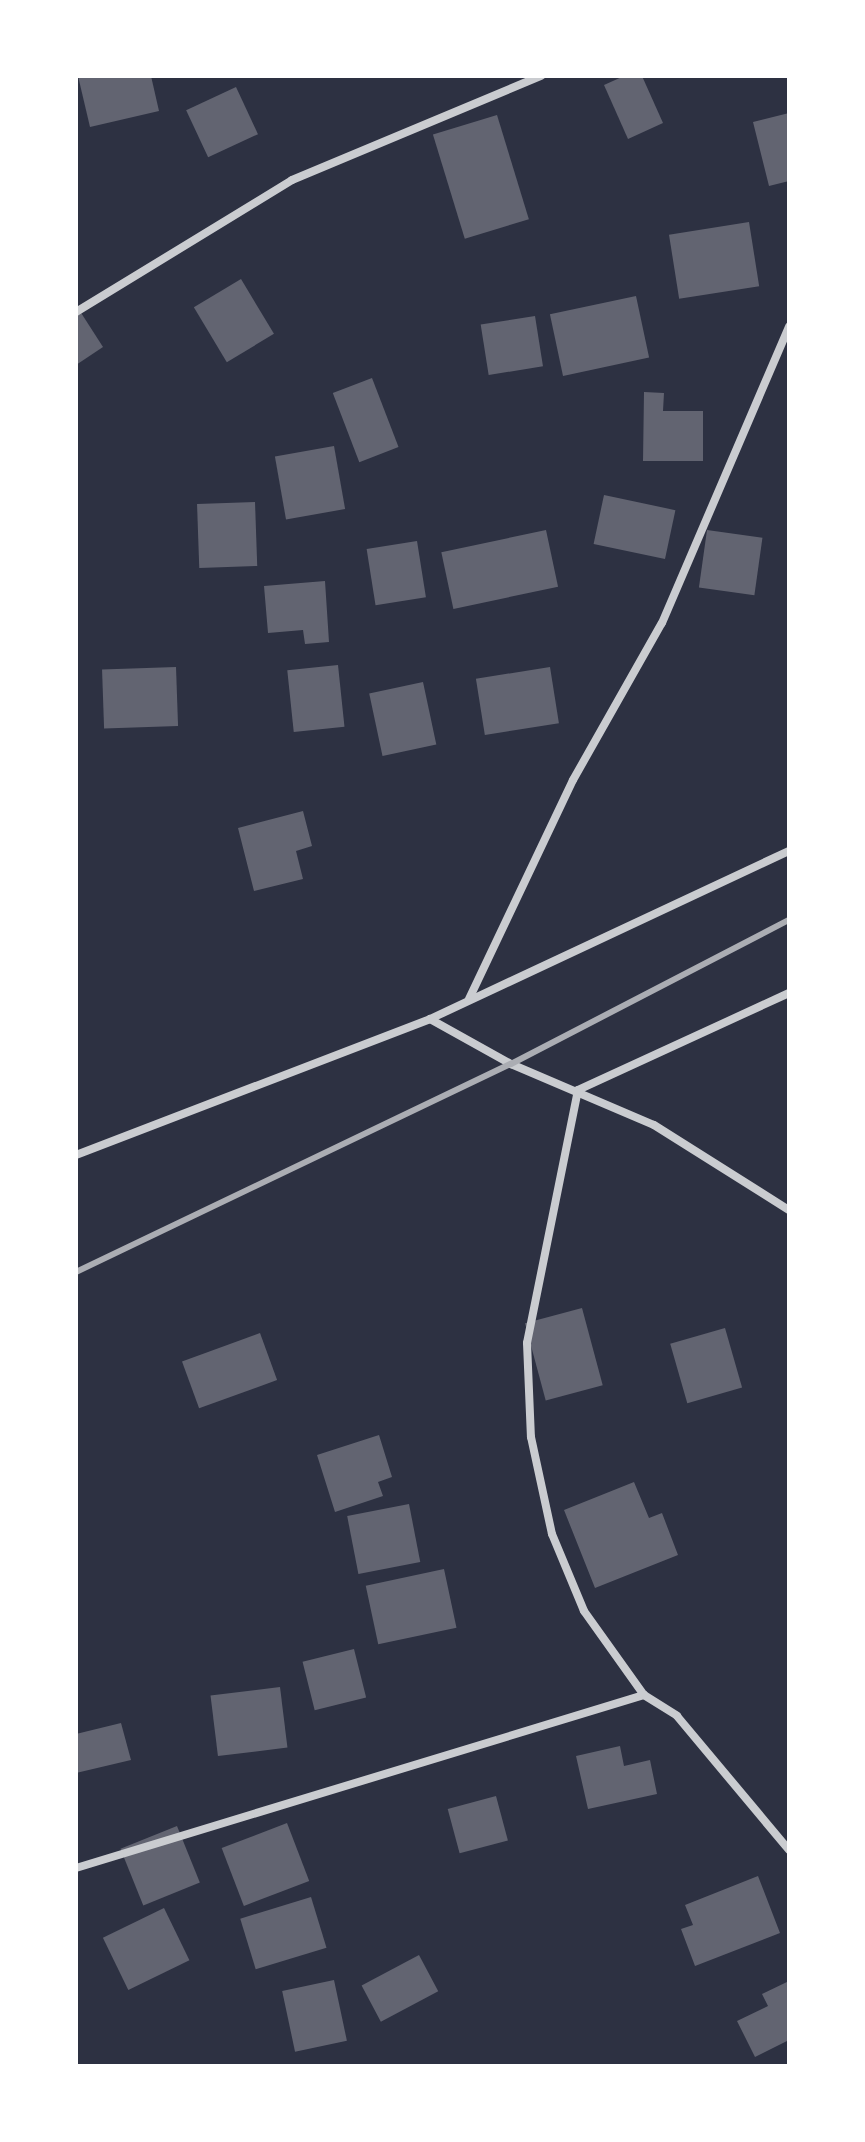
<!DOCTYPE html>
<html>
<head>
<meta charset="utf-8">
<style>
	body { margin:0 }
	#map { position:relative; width:865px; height:2142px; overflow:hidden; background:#2d3142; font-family:Commissioner,sans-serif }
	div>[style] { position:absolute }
	.building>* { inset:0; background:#626471; transform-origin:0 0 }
	.minor>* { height:8px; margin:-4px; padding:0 4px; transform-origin:4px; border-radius:4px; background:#caccd0 }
	.rail>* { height:6px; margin:-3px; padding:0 3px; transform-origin:3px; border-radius:3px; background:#abadb3 }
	span { translate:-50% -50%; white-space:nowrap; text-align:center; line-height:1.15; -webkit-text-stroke:6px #fff; paint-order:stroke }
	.frame { position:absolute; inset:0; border:78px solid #fff; pointer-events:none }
</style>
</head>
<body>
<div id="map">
	<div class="building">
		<i style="clip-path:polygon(78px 76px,151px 76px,159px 111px,90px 127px)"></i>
		<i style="clip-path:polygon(624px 76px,642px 76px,663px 123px,628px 139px,604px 85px)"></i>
		<i style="left:236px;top:87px;width:52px;height:55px;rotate:65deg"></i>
		<i style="clip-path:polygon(789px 113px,789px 181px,769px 186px,753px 122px)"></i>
		<i style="left:497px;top:115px;width:109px;height:67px;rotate:73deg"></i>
		<i style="left:749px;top:222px;width:65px;height:81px;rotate:81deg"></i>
		<i style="left:241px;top:279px;width:64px;height:55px;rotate:59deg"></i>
		<i style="left:636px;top:296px;width:63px;height:88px;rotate:78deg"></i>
		<i style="clip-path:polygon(76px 305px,103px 347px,76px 365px)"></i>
		<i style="left:535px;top:316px;width:51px;height:55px;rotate:81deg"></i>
		<i style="left:372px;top:378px;width:74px;height:42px;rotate:69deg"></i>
		<i style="clip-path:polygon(644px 392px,664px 393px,663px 411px,703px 411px,703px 461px,643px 461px)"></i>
		<i style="left:334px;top:446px;width:64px;height:60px;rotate:80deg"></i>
		<i style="left:604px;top:495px;width:73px;height:50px;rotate:12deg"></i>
		<i style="left:255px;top:502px;width:64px;height:58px;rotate:88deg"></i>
		<i style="left:546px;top:530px;width:58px;height:107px;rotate:78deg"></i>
		<i style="left:707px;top:530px;width:56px;height:58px;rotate:8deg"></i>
		<i style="left:417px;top:541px;width:57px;height:51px;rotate:81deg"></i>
		<i style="clip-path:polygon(325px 581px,329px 642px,305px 644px,303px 630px,268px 633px,264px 586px)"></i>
		<i style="left:338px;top:665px;width:62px;height:51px;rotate:84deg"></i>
		<i style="left:176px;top:667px;width:59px;height:74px;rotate:88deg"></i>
		<i style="left:550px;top:667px;width:57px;height:75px;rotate:81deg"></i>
		<i style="left:423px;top:682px;width:64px;height:55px;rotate:78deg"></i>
		<i style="clip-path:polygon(303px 811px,312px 846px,296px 851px,303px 879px,254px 891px,238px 828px)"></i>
		<i style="left:582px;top:1308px;width:80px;height:59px;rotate:75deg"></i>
		<i style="left:725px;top:1328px;width:62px;height:57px;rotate:74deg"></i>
		<i style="left:260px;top:1333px;width:50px;height:83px;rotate:70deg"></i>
		<i style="clip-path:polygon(379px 1435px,392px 1477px,378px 1482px,383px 1496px,335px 1512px,317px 1455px)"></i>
		<i style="clip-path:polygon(634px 1482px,649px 1518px,662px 1513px,678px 1555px,595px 1588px,564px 1510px)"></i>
		<i style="left:409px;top:1504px;width:59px;height:63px;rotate:79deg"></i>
		<i style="left:444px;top:1569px;width:60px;height:80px;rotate:78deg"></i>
		<i style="left:354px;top:1649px;width:50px;height:53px;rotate:76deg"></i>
		<i style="left:280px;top:1687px;width:61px;height:70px;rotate:83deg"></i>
		<i style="clip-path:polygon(121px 1723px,131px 1760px,76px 1773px,76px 1734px)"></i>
		<i style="clip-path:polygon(620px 1746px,624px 1766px,650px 1760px,657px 1794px,588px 1809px,576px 1756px)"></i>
		<i style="left:496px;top:1796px;width:46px;height:50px;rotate:75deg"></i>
		<i style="left:287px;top:1823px;width:62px;height:70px;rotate:69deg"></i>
		<i style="left:177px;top:1826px;width:61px;height:61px;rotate:68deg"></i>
		<i style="clip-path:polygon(758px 1876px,780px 1933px,695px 1966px,681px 1929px,693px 1925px,685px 1905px)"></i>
		<i style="left:311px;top:1897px;width:53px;height:74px;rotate:73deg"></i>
		<i style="left:164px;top:1908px;width:58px;height:68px;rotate:64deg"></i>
		<i style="left:419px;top:1955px;width:41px;height:65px;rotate:62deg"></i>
		<i style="left:334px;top:1980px;width:62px;height:53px;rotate:78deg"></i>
		<i style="clip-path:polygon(789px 1981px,789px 2040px,755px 2057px,737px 2021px,768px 2006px,762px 1994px)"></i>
	</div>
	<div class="minor">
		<i style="left:76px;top:312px;width:253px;rotate:-31.4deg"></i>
		<i style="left:292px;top:180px;width:270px;rotate:-22.7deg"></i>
		<i style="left:789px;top:993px;width:232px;rotate:155.3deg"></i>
		<i style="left:578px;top:1090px;width:258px;rotate:101.4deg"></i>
		<i style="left:527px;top:1343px;width:94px;rotate:87.6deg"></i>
		<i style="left:531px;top:1437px;width:99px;rotate:77.8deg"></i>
		<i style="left:552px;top:1534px;width:83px;rotate:67.4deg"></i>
		<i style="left:584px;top:1611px;width:103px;rotate:54.5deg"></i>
		<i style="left:644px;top:1695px;width:39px;rotate:32deg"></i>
		<i style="left:677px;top:1716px;width:175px;rotate:50.1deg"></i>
		<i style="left:469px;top:999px;width:242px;rotate:-64.6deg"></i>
		<i style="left:573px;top:780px;width:180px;rotate:-60.5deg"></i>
		<i style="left:662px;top:623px;width:323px;rotate:-66.8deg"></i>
		<i style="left:430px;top:1019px;width:93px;rotate:29.1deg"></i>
		<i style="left:511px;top:1064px;width:155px;rotate:23.1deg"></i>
		<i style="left:654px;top:1125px;width:160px;rotate:32.2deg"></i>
		<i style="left:76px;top:1155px;width:379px;rotate:-21deg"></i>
		<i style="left:430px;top:1019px;width:396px;rotate:-25.1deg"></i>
		<i style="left:76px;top:1868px;width:594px;rotate:-16.94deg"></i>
	</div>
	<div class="rail">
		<i style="left:76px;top:1272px;width:482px;rotate:-25.6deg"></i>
		<i style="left:511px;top:1064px;width:313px;rotate:-27.4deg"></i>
	</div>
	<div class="frame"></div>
</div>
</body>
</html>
